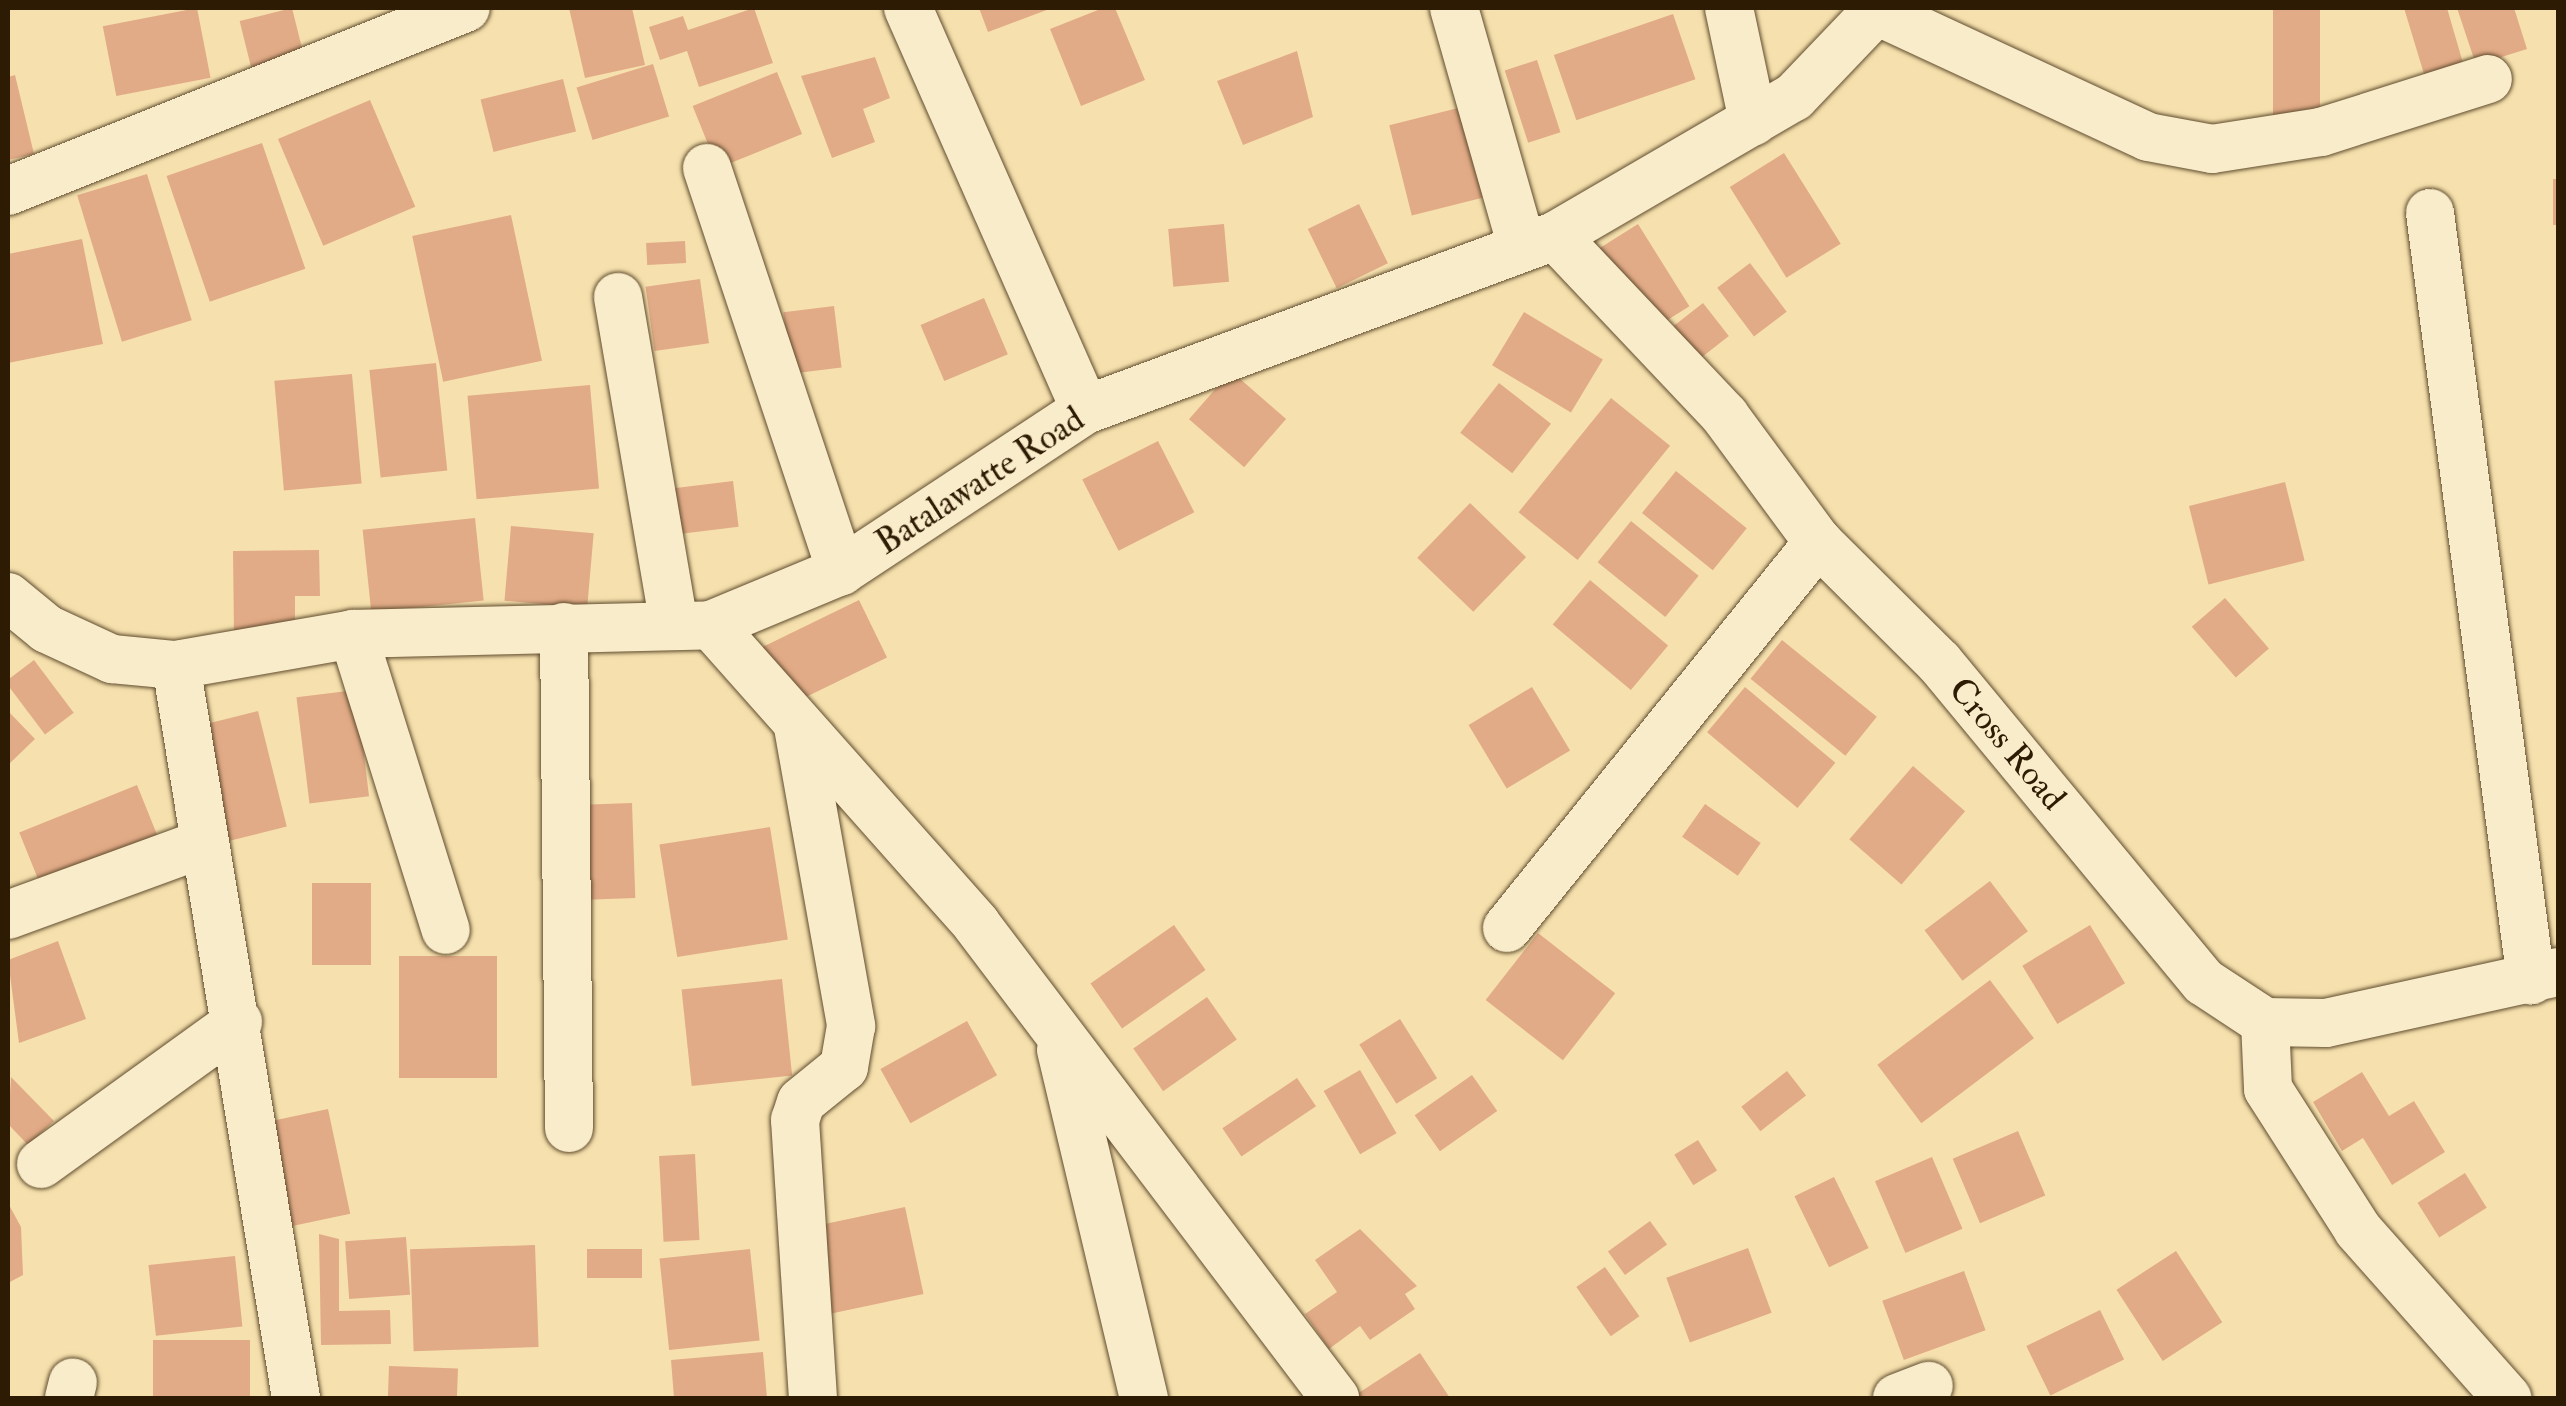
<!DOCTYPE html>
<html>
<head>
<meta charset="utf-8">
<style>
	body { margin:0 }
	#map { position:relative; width:2566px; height:1406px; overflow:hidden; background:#f6e1ae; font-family:"IM FELL Double Pica",serif }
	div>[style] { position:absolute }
	.building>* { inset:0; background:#e2ab87; transform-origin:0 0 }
	.roads { filter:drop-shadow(0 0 2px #604c2e) drop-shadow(0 0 2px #604c2e) }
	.minor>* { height:48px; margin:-24px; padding:0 24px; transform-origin:24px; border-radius:24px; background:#f9ecca }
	span { translate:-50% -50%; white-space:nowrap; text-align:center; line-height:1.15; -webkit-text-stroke:8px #f9ecca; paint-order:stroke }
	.street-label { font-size:35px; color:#2e1b03 }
	.frame { position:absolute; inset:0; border:10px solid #2e1b03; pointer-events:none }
</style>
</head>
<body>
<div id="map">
	<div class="building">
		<i style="left:197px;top:8px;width:71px;height:96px;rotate:79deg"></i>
		<i style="left:292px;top:8px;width:58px;height:54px;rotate:76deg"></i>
		<i style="clip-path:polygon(569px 8px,632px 8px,645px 65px,585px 78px)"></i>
		<i style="clip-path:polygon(754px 8px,773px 63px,699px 87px,687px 51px,660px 60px,649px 27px,683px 16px,688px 30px)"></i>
		<i style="clip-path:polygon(979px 8px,1052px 8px,988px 32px)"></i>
		<i style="clip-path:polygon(1103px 8px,1115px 8px,1145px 80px,1081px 106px,1050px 29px)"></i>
		<i style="left:2273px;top:8px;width:47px;height:116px"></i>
		<i style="clip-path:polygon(2404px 8px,2447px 8px,2463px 63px,2424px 74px)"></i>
		<i style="clip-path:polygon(2457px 8px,2514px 8px,2527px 49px,2476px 65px)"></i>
		<i style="left:1673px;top:14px;width:69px;height:126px;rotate:71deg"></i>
		<i style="clip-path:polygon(1297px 51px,1313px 117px,1243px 145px,1217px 81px)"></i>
		<i style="clip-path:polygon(875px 57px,890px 98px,863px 109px,875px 142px,832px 158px,801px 76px)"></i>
		<i style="left:1537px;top:60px;width:76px;height:34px;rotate:72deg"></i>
		<i style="left:653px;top:64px;width:55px;height:80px;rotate:73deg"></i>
		<i style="left:777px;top:72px;width:67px;height:91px;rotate:68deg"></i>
		<i style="clip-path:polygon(15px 75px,34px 154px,8px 160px,8px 77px)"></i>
		<i style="left:563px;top:79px;width:54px;height:85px;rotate:76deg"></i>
		<i style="left:370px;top:100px;width:116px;height:100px;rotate:67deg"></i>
		<i style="left:1462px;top:107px;width:93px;height:75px;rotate:76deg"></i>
		<i style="left:262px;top:143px;width:133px;height:101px;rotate:71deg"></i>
		<i style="left:1784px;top:153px;width:107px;height:64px;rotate:58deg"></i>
		<i style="left:147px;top:174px;width:153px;height:73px;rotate:73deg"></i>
		<i style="left:2553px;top:179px;width:5px;height:46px"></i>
		<i style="left:1359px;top:204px;width:66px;height:57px;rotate:64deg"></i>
		<i style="left:511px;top:215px;width:149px;height:101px;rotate:78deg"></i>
		<i style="left:1224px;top:224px;width:58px;height:56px;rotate:85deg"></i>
		<i style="left:1638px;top:224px;width:97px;height:46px;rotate:58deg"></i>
		<i style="clip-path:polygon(82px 239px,103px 344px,8px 363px,8px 254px)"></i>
		<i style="left:685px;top:241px;width:22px;height:39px;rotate:87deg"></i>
		<i style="left:1750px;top:263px;width:61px;height:41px;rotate:53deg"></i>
		<i style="left:700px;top:279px;width:65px;height:55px;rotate:82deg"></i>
		<i style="left:984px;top:298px;width:61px;height:69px;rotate:67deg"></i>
		<i style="left:1703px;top:303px;width:42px;height:43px;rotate:52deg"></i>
		<i style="left:834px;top:306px;width:62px;height:51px;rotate:83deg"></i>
		<i style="left:1524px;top:312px;width:92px;height:62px;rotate:31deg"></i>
		<i style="left:436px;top:363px;width:108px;height:67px;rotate:84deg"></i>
		<i style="left:1231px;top:371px;width:73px;height:64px;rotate:41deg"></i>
		<i style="left:352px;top:374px;width:110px;height:78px;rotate:85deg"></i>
		<i style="left:1499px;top:383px;width:66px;height:63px;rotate:38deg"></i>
		<i style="left:590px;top:385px;width:104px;height:123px;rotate:85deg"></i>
		<i style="left:1611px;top:398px;width:76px;height:147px;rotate:39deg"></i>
		<i style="left:1158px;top:441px;width:80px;height:85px;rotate:63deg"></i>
		<i style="left:1676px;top:471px;width:91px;height:54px;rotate:39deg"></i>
		<i style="left:733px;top:481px;width:46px;height:78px;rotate:83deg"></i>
		<i style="left:2285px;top:482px;width:81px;height:99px;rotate:76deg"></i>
		<i style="left:1470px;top:503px;width:78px;height:76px;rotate:44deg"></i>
		<i style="left:475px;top:518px;width:83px;height:113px;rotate:84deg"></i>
		<i style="left:1631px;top:521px;width:87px;height:53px;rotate:39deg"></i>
		<i style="left:511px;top:526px;width:83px;height:75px;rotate:5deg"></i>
		<i style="clip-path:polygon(319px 550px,320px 596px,295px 596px,295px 635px,234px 635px,233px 551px)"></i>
		<i style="left:1590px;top:580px;width:102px;height:58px;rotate:40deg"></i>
		<i style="left:2225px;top:598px;width:67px;height:44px;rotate:49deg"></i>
		<i style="left:859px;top:600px;width:64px;height:108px;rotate:64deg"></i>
		<i style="left:1782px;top:640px;width:122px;height:50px;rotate:39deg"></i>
		<i style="left:34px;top:660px;width:66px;height:36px;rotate:53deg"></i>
		<i style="left:1532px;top:687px;width:74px;height:74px;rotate:59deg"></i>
		<i style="left:1745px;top:687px;width:118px;height:59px;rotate:40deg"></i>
		<i style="left:356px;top:690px;width:107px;height:60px;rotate:83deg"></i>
		<i style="clip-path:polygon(8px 711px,35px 739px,8px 765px)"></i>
		<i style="left:258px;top:711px;width:119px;height:71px;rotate:76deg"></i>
		<i style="left:1913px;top:766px;width:69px;height:97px;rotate:41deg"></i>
		<i style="left:137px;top:785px;width:73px;height:127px;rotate:68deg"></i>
		<i style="left:632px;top:803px;width:95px;height:49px;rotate:88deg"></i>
		<i style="left:1705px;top:804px;width:68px;height:40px;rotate:35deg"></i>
		<i style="left:770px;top:827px;width:114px;height:112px;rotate:81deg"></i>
		<i style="left:1990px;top:881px;width:63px;height:82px;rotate:53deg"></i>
		<i style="left:371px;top:883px;width:82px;height:59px;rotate:90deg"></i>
		<i style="left:1174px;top:925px;width:55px;height:102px;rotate:55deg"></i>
		<i style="left:2090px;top:925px;width:68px;height:79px;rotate:59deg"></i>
		<i style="left:1538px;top:933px;width:98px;height:85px;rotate:38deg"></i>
		<i style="clip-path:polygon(58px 941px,86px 1019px,19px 1043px,8px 960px)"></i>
		<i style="left:399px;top:956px;width:98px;height:122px"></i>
		<i style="left:782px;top:979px;width:97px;height:101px;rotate:84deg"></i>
		<i style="left:1990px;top:980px;width:73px;height:141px;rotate:53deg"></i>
		<i style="left:1207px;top:997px;width:52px;height:90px;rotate:55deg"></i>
		<i style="left:1400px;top:1019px;width:70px;height:48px;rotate:58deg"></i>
		<i style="left:967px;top:1021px;width:62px;height:99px;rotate:61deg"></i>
		<i style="left:1360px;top:1070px;width:73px;height:42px;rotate:60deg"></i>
		<i style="left:1787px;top:1071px;width:31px;height:58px;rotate:52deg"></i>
		<i style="clip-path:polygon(2362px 1072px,2389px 1116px,2414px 1101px,2445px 1152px,2392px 1185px,2363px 1138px,2342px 1151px,2313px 1102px)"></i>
		<i style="left:1472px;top:1075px;width:44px;height:70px;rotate:55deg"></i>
		<i style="clip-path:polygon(11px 1077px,54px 1121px,28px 1145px,8px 1124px)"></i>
		<i style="left:1297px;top:1078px;width:34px;height:90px;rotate:56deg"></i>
		<i style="left:328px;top:1109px;width:107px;height:76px;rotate:78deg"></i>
		<i style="left:2018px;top:1131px;width:70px;height:71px;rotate:67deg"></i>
		<i style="left:1698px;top:1140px;width:36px;height:28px;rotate:58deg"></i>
		<i style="left:695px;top:1154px;width:86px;height:36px;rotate:87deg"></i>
		<i style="left:1932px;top:1157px;width:78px;height:62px;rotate:67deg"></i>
		<i style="left:2465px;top:1173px;width:41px;height:56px;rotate:58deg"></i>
		<i style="left:1834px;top:1177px;width:79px;height:44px;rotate:64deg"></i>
		<i style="clip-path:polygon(8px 1203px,21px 1227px,23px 1275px,8px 1283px)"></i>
		<i style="left:905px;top:1207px;width:89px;height:94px;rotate:78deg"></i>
		<i style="left:1650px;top:1221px;width:29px;height:52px;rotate:54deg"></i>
		<i style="clip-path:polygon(1360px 1229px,1417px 1286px,1405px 1294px,1415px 1309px,1370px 1340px,1360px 1326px,1329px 1349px,1305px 1314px,1337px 1292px,1315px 1260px)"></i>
		<i style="clip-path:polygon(319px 1234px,339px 1239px,339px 1311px,390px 1310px,391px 1344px,321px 1345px)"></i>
		<i style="left:406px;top:1237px;width:58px;height:61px;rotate:86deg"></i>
		<i style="left:535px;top:1245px;width:102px;height:125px;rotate:88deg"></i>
		<i style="left:1748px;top:1248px;width:69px;height:87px;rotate:70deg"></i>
		<i style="left:587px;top:1249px;width:55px;height:29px"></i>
		<i style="left:750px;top:1249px;width:92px;height:91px;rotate:84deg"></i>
		<i style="left:2176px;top:1251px;width:85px;height:71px;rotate:57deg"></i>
		<i style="left:235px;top:1256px;width:71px;height:87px;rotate:84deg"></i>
		<i style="left:1605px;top:1267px;width:60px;height:35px;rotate:55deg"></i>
		<i style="left:1964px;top:1271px;width:63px;height:87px;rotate:70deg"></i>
		<i style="left:2100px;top:1310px;width:55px;height:82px;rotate:64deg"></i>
		<i style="left:153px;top:1340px;width:97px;height:58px"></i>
		<i style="clip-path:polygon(763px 1352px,767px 1398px,674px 1398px,671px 1360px)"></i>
		<i style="clip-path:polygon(1420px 1353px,1450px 1398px,1360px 1398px,1357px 1394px)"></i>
		<i style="left:389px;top:1366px;width:69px;height:32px;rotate:2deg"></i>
	</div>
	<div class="roads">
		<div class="minor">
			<i style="left:908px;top:8px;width:439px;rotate:66.2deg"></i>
			<i style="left:1454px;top:8px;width:248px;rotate:74.1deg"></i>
			<i style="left:1729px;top:8px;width:116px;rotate:78deg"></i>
			<i style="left:1881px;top:13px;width:294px;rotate:24.9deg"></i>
			<i style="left:2148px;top:137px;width:65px;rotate:10.6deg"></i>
			<i style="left:2212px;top:149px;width:110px;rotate:-8.9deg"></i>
			<i style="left:2321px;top:132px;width:175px;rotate:-17.6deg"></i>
			<i style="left:707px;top:168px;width:425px;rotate:71.6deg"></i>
			<i style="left:8px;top:191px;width:493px;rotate:-21.8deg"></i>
			<i style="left:2430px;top:213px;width:774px;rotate:82.5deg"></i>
			<i style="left:1555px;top:236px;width:248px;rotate:46.6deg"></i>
			<i style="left:1725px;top:416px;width:157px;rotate:53.6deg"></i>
			<i style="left:1818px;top:542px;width:170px;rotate:44.8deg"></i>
			<i style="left:1939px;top:662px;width:415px;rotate:50.4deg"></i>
			<i style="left:2204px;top:982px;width:73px;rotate:33.3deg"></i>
			<i style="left:2265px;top:1022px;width:61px;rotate:0.9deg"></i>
			<i style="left:2326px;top:1023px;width:238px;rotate:-12.4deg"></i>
			<i style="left:618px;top:297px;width:333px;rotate:80.3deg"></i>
			<i style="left:8px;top:597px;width:50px;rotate:39.4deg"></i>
			<i style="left:47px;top:629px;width:72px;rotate:24.8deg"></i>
			<i style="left:112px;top:659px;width:64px;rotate:5.4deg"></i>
			<i style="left:176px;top:665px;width:180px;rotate:-9.9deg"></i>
			<i style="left:353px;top:634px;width:358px;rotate:-1.4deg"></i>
			<i style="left:711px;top:625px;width:141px;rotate:-22.6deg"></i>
			<i style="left:841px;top:571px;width:292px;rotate:-33.4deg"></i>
			<i style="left:1085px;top:410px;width:501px;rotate:-20.32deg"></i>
			<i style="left:1555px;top:236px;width:276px;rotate:-30.2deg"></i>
			<i style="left:1794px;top:97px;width:123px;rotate:-46.3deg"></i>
			<i style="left:711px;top:625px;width:400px;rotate:48.4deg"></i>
			<i style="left:976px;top:924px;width:595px;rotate:52.86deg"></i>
			<i style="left:564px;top:627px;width:501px;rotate:89.43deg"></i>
			<i style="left:353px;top:634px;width:310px;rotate:72.6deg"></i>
			<i style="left:176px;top:665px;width:743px;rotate:80.7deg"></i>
			<i style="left:798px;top:727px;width:304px;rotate:79.9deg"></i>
			<i style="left:851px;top:1026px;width:42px;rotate:99.7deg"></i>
			<i style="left:844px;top:1067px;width:55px;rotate:140.9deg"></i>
			<i style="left:801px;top:1102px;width:19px;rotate:108deg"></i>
			<i style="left:795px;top:1120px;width:279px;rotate:86.3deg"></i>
			<i style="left:8px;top:915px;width:203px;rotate:-20.1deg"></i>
			<i style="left:1507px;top:928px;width:496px;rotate:-51.1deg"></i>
			<i style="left:2265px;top:1022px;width:67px;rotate:87.4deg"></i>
			<i style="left:2268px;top:1089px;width:167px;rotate:57.4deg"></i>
			<i style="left:2358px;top:1230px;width:225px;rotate:48.4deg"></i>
			<i style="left:1061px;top:1050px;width:358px;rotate:76.6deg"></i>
			<i style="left:41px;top:1164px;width:243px;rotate:-35.8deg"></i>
			<i style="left:69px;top:1398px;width:16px;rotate:-76deg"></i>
			<i style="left:1897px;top:1398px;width:34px;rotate:-21deg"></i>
		</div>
	</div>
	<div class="street-label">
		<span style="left:980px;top:481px;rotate:-33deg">Batalawatte Road</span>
		<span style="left:2007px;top:744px;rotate:50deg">Cross Road</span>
	</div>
	<div class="frame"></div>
</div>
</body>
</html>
